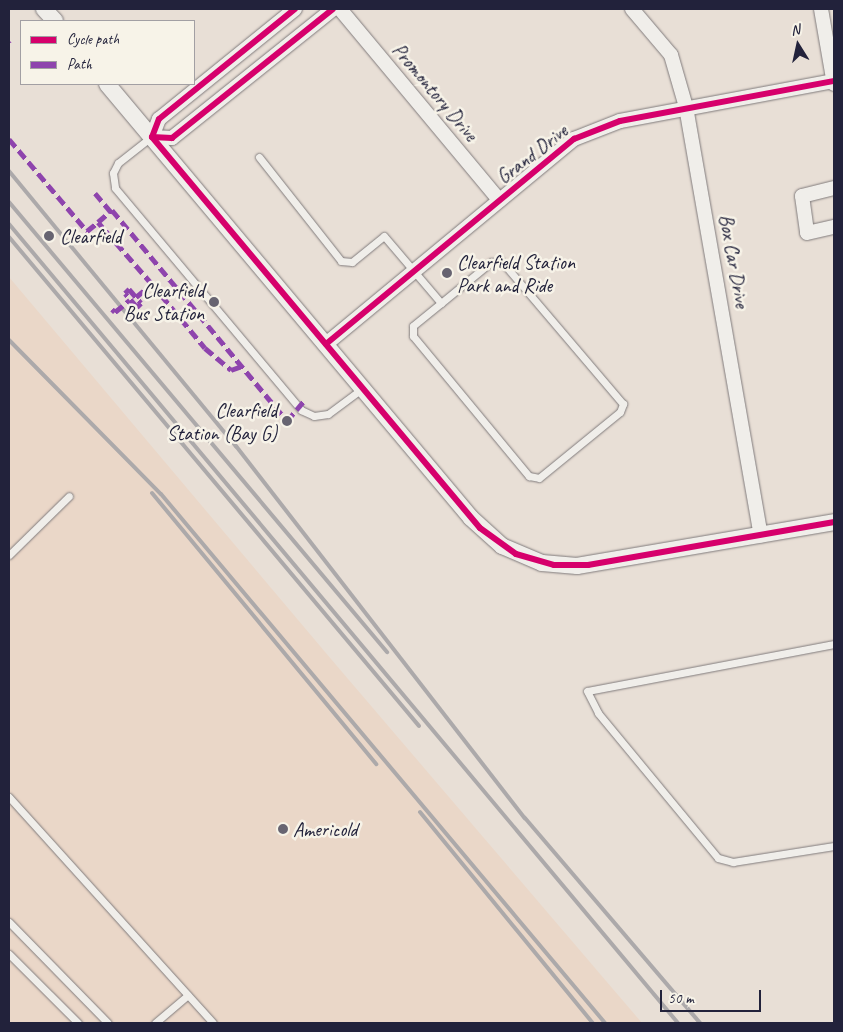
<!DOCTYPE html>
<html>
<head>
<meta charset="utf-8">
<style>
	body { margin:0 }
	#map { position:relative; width:843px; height:1032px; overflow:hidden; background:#e8dfd6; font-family:Caveat,sans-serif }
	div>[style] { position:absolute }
	.built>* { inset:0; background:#ead7c8 }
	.roads { filter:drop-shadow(0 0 1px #807b7c) drop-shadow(0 0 1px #807b7c) }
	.service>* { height:7px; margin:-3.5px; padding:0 3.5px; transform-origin:3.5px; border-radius:3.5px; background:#f0eeea }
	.minor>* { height:14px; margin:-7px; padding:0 7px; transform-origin:7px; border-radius:7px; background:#f0eeea }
	.tertiary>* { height:16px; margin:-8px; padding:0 8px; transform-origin:8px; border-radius:8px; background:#f0eeea }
	.rail>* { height:4px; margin:-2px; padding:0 2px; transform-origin:2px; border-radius:2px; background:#aca9aa }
	.quiet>* { height:5px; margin-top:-2.5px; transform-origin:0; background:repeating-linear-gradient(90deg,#8e44ad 0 10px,transparent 0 15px) }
	.cycleway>* { height:6px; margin:-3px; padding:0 3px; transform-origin:3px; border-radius:3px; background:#d6006c }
	.dots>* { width:14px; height:14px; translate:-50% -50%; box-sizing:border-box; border:2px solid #f7f3e8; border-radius:50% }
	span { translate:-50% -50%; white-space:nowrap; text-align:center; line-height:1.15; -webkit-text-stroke:5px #f7f3e8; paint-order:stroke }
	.street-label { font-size:20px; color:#22223b }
	.poi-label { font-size:20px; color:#22223b }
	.left { translate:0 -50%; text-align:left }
	.right { translate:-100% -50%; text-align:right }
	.frame { position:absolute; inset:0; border:10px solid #22223b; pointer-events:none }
	.legend { position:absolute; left:20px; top:20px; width:175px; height:65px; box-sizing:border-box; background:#f7f3e8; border:1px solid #a29fa3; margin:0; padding:6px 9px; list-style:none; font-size:15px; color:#22223b }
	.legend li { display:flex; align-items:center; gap:10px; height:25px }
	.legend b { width:25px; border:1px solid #a29fa3 }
	.north { position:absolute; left:773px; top:20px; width:50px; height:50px; -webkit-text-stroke:4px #f7f3e8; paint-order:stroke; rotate:350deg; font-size:14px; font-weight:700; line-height:20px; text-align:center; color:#22223b }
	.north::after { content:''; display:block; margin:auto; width:18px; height:22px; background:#22223b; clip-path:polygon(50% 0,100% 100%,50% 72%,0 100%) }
	.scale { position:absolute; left:660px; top:990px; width:101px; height:22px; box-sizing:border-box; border:2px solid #22223b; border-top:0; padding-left:6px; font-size:15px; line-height:18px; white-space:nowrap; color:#22223b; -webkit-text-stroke:4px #f7f3e8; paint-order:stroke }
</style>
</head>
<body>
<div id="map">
	<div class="built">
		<i style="clip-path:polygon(9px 277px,331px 659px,642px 1023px,9px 1023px)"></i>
	</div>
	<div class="roads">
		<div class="service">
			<i style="left:151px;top:137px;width:42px;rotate:141.8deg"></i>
			<i style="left:118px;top:163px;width:11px;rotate:117deg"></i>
			<i style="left:113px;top:173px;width:15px;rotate:82deg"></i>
			<i style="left:115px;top:188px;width:290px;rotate:50deg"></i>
			<i style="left:301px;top:410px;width:14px;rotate:25deg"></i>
			<i style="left:314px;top:416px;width:14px;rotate:-8deg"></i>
			<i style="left:328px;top:414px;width:44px;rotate:-36.6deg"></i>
			<i style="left:259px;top:157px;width:132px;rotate:51.7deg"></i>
			<i style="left:341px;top:261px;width:11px;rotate:5deg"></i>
			<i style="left:352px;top:262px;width:41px;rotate:-39.1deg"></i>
			<i style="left:384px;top:236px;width:88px;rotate:49.6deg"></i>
			<i style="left:441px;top:303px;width:36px;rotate:141deg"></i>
			<i style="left:413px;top:326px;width:10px;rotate:90deg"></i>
			<i style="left:413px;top:336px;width:182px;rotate:50.4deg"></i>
			<i style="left:529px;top:476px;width:10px;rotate:11deg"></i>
			<i style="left:539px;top:478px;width:104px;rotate:-39.2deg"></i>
			<i style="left:620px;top:412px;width:9px;rotate:-69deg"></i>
			<i style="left:623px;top:404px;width:187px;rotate:-130.4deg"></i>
			<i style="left:502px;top:262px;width:11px;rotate:180deg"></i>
			<i style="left:491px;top:262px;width:65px;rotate:140.6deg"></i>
			<i style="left:9px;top:555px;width:84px;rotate:-44.5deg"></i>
			<i style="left:834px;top:644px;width:251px;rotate:169.2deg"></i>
			<i style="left:587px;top:691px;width:25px;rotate:63deg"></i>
			<i style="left:598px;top:713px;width:188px;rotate:50.4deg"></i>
			<i style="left:718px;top:858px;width:16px;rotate:15deg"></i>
			<i style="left:733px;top:862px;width:102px;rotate:-9deg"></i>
			<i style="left:9px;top:797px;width:304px;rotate:47.9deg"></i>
			<i style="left:9px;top:922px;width:141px;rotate:45.6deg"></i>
			<i style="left:9px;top:954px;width:98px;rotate:45deg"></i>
			<i style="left:155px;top:1023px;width:43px;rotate:-40.3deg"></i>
		</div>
		<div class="minor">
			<i style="left:295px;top:9px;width:175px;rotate:141deg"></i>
			<i style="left:159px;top:119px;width:19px;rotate:111deg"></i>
			<i style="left:152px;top:137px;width:20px;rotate:3deg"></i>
			<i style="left:172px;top:138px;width:206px;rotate:-38.7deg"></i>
			<i style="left:340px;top:9px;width:249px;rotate:50.2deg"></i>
			<i style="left:632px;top:9px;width:60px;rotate:49.7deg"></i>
			<i style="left:671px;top:55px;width:54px;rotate:73.9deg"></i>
			<i style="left:686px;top:107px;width:435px;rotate:80.1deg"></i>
			<i style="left:821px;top:9px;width:76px;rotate:80.2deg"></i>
			<i style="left:834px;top:188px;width:33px;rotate:166deg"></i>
			<i style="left:802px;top:196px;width:37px;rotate:82deg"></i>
			<i style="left:807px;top:233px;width:28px;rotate:-13deg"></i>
			<i style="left:326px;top:344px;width:322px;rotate:-39.6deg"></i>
			<i style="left:574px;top:139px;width:49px;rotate:-21.4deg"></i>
			<i style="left:620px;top:121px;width:218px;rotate:-10.6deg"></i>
		</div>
		<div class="tertiary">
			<i style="left:44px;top:9px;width:16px;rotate:47deg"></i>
			<i style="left:107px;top:84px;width:566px;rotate:50.01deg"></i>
			<i style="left:471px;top:518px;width:42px;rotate:42.1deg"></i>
			<i style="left:502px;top:546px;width:43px;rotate:23deg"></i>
			<i style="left:542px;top:563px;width:35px;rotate:5deg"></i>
			<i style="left:577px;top:566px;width:261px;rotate:-9.7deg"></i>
		</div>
	</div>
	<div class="rail">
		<i style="left:9px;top:171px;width:357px;rotate:50.5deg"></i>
		<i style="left:236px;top:446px;width:471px;rotate:52.2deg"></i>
		<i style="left:525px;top:818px;width:270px;rotate:49.5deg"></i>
		<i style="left:9px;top:202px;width:588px;rotate:49.97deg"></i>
		<i style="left:9px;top:224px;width:1042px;rotate:50.06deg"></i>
		<i style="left:9px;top:237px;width:638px;rotate:50.02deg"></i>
		<i style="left:9px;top:340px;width:216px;rotate:45.4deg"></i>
		<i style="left:161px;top:494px;width:691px;rotate:49.99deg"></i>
		<i style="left:152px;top:493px;width:352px;rotate:50.4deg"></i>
		<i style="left:420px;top:812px;width:273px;rotate:50.7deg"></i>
	</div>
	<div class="quiet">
		<i style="left:9px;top:41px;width:1px;rotate:-45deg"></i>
		<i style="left:9px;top:139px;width:121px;rotate:49.7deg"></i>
		<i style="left:87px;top:231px;width:14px;rotate:-39deg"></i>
		<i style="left:95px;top:193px;width:25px;rotate:50deg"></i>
		<i style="left:152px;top:284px;width:83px;rotate:50.4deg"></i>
		<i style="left:205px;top:348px;width:34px;rotate:40deg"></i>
		<i style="left:231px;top:370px;width:12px;rotate:-20deg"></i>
		<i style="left:129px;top:289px;width:18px;rotate:49deg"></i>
		<i style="left:141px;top:303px;width:6px;rotate:135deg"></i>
		<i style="left:137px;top:307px;width:18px;rotate:-131deg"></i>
		<i style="left:125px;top:293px;width:6px;rotate:-45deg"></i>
		<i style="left:136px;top:297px;width:21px;rotate:-39deg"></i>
		<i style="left:152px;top:284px;width:82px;rotate:-131.1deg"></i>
		<i style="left:98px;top:222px;width:18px;rotate:-41deg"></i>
		<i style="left:112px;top:210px;width:274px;rotate:50.3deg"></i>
		<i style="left:287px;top:421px;width:26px;rotate:-50deg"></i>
		<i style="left:112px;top:309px;width:4px;rotate:45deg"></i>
		<i style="left:115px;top:312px;width:19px;rotate:-39deg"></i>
	</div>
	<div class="cycleway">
		<i style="left:152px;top:137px;width:510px;rotate:50.01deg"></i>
		<i style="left:480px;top:528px;width:44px;rotate:35.8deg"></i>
		<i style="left:516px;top:554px;width:40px;rotate:16deg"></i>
		<i style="left:554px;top:565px;width:34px"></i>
		<i style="left:588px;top:565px;width:250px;rotate:-9.9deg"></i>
		<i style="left:152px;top:137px;width:20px;rotate:3deg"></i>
		<i style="left:172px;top:138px;width:206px;rotate:-38.7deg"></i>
		<i style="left:152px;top:137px;width:19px;rotate:-69deg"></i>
		<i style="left:159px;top:119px;width:175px;rotate:-39deg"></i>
		<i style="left:326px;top:344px;width:322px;rotate:-39.6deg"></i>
		<i style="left:574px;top:139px;width:49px;rotate:-21.4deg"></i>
		<i style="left:620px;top:121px;width:218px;rotate:-10.6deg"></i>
	</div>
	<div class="dots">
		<i style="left:49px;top:236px;background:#676471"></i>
		<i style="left:447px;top:273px;background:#676471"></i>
		<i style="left:214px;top:302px;background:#676471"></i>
		<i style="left:287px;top:421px;background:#676471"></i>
		<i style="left:283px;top:829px;background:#676471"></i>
	</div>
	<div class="street-label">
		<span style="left:435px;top:92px;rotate:50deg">Promontory Drive</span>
		<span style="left:532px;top:154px;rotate:-38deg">Grand Drive</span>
		<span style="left:734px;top:261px;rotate:80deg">Box Car Drive</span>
	</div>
	<div class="poi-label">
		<span class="left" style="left:60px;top:236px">Clearfield</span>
		<span class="left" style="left:457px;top:274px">Clearfield Station<br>Park and Ride</span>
		<span class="right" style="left:204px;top:302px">Clearfield<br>Bus Station</span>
		<span class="right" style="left:277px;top:422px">Clearfield<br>Station (Bay G)</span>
		<span class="left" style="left:293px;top:829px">Americold</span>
	</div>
	<div class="frame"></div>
	<ul class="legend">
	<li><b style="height:6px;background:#d6006c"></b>Cycle path</li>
	<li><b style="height:6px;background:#8e44ad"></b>Path</li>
	</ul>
	<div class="north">N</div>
	<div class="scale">50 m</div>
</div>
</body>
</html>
